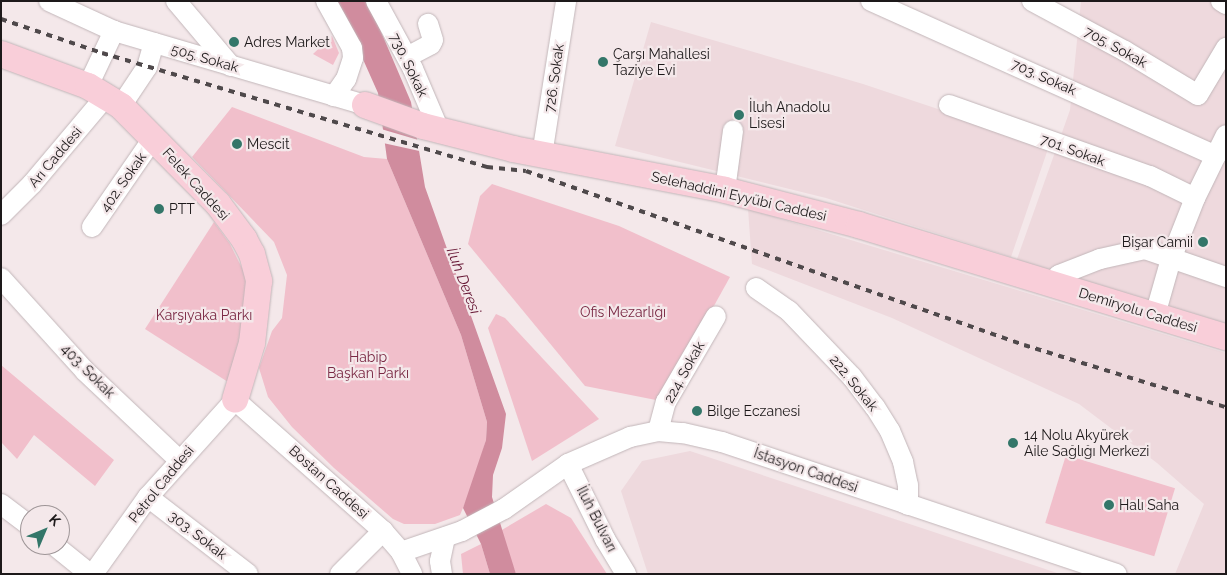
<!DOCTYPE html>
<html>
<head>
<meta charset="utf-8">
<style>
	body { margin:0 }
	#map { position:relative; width:1227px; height:575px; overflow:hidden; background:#f4e8ea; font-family:Raleway,sans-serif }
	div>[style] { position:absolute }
	.built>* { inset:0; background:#eed9dd }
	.green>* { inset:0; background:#f1bfcb; transform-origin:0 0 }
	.water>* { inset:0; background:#d08c9e }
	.pier>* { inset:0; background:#f4e8ea }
	.roads { filter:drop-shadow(0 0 1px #c2b6b9) drop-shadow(0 0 1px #c2b6b9) }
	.minor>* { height:20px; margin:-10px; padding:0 10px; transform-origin:10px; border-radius:10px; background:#fff }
	.major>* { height:26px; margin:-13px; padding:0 13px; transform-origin:13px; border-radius:13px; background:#f9ced9 }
	.rail>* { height:4px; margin-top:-2px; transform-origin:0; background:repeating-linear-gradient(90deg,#4f494b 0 6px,transparent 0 12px) }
	.dots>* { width:14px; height:14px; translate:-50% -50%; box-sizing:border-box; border:2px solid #f4e8ea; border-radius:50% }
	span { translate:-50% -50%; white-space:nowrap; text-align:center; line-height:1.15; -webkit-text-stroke:4.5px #f4e8ea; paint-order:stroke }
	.poi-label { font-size:14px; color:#1d191a }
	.left { translate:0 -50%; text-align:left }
	.right { translate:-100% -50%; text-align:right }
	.street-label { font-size:14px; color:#1d191a }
	.park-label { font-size:14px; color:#7a2944 }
	.water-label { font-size:15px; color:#661634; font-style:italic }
	.frame { position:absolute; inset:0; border:2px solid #1d191a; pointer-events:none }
	.north { position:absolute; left:20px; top:505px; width:50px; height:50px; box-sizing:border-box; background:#f4e8ea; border:1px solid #9e9597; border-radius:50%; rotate:45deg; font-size:14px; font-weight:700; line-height:20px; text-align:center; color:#1d191a }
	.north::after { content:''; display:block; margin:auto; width:18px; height:22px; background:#337669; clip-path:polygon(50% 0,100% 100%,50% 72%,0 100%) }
</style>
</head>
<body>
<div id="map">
	<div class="built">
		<i style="clip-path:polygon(1081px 1px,1226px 1px,1226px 345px,1011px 276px,1070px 110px)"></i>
		<i style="clip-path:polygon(651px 22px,863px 84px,1049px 146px,1011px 257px,826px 198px,615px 146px)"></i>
		<i style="clip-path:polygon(748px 209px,1226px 353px,1226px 574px,1175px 574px,1204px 504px,1157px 463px,1079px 404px,892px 318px,752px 264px)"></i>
		<i style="clip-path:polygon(690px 451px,1060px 574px,648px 574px,621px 491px,642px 461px)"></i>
	</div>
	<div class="green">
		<i style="clip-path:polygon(332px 36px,339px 53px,333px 65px,313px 54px)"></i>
		<i style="clip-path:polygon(232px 107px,364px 157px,387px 159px,461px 335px,487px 422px,486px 440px,473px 484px,460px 515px,435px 524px,404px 524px,393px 519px,334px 468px,292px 427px,268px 397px,259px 368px,272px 331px,282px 318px,287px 275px,274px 242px,192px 157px)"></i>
		<i style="clip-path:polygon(492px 184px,619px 226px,730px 277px,661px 401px,585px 386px,468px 244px,480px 196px)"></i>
		<i style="clip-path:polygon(214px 222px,230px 244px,246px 276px,247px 312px,228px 382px,145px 329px)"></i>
		<i style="clip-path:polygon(496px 314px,505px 318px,599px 419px,532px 461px,488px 328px)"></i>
		<i style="clip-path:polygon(1px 365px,114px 460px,95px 486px,34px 435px,17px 459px,1px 442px)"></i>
		<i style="left:1066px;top:455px;width:114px;height:71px;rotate:17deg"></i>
		<i style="clip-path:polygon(546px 504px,571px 518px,607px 574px,516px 574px,500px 531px)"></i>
		<i style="clip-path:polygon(481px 544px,490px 574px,463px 574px,461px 554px)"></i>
	</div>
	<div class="water">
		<i style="clip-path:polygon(337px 1px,368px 1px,411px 102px,425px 187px,506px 414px,502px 448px,493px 475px,492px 497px,516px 574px,490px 574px,481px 544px,463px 508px,486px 440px,487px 422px,461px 335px,387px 159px,378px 93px)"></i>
	</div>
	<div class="pier">
		<i style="clip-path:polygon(381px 129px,422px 141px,424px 152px,383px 143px)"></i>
	</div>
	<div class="roads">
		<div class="minor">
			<i style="left:49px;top:1px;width:72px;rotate:24.8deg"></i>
			<i style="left:114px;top:31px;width:262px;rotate:16.4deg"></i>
			<i style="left:176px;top:1px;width:85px;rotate:49.8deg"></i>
			<i style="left:326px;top:1px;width:54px;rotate:61deg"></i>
			<i style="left:352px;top:48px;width:10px;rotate:84deg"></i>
			<i style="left:353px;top:58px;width:22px;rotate:108deg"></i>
			<i style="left:346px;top:79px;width:21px;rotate:125deg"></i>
			<i style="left:376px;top:1px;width:77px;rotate:61.4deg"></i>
			<i style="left:413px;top:69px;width:66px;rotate:66.9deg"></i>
			<i style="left:871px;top:1px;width:378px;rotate:24.2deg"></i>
			<i style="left:1032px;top:1px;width:106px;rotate:28.3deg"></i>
			<i style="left:1125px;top:51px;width:85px;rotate:31.1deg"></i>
			<i style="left:1198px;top:95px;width:55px;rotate:-59.2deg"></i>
			<i style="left:1221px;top:1px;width:6px;rotate:31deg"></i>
			<i style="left:407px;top:57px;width:27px;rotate:-28deg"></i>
			<i style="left:431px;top:44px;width:4px;rotate:-63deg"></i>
			<i style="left:433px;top:40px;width:17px;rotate:-107deg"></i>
			<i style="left:88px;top:86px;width:61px;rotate:-64.7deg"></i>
			<i style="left:949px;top:105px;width:213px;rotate:19.5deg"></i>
			<i style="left:1150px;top:176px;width:50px;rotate:26.1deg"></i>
			<i style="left:121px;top:106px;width:47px;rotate:-56.3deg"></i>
			<i style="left:147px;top:67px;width:25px;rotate:-74deg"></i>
			<i style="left:542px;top:155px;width:156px;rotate:-81.1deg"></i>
			<i style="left:725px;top:190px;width:60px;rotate:-82.3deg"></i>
			<i style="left:1px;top:215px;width:44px;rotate:-45deg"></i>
			<i style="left:32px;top:184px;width:115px;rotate:-49.9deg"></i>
			<i style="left:92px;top:227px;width:109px;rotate:-55.4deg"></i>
			<i style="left:1px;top:278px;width:125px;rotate:47.9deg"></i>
			<i style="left:85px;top:371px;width:129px;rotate:43.4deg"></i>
			<i style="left:1051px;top:283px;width:11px;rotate:-45deg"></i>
			<i style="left:1059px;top:275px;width:44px;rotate:-21.3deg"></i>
			<i style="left:1100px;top:259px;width:46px;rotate:-12.5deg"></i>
			<i style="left:1145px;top:249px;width:86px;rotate:19.1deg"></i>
			<i style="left:756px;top:288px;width:40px;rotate:34.9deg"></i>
			<i style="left:789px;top:311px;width:91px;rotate:46.3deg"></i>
			<i style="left:852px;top:377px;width:38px;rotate:53deg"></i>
			<i style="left:875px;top:407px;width:28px;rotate:58deg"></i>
			<i style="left:890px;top:431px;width:34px;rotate:67deg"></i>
			<i style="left:903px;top:462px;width:24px;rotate:78deg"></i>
			<i style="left:908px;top:485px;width:20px;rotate:90deg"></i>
			<i style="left:1155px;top:315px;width:58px;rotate:-74.1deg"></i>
			<i style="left:1171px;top:259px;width:66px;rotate:-68.5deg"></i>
			<i style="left:1195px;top:198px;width:70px;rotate:-63.8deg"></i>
			<i style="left:658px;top:431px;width:30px;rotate:-75deg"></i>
			<i style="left:666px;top:402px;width:99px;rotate:-59.8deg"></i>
			<i style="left:568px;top:464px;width:84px;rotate:63.7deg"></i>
			<i style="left:605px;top:539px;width:41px;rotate:59deg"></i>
			<i style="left:148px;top:497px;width:126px;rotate:37.6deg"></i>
			<i style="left:1px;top:504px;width:36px;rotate:37deg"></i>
			<i style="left:54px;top:545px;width:46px;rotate:38.9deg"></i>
			<i style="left:401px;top:552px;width:65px;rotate:-19deg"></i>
			<i style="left:462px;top:531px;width:47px;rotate:-27.6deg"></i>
			<i style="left:504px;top:509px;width:78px;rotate:-35.1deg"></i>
			<i style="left:568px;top:464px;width:68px;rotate:-23.5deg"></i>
			<i style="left:630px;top:437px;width:29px;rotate:-12deg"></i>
			<i style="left:658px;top:431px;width:25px;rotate:5deg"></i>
			<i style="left:683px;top:433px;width:40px;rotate:13deg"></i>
			<i style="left:722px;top:442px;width:416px;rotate:18.5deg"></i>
			<i style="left:93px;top:574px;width:95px;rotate:-54.5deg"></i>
			<i style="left:148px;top:497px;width:130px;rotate:-48.1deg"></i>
			<i style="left:235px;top:400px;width:198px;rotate:41.5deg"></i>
			<i style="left:383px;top:531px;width:28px;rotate:49deg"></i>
			<i style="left:401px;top:552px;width:25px;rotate:63deg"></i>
			<i style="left:340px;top:574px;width:61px;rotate:-45deg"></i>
			<i style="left:442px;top:574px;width:13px;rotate:-99deg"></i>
			<i style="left:440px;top:561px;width:24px;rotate:-78deg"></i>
		</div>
		<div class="major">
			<i style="left:1px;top:54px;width:93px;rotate:20.2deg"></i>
			<i style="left:88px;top:86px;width:39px;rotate:31deg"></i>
			<i style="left:121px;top:106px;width:138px;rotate:45.3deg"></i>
			<i style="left:218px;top:204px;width:44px;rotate:53.4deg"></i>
			<i style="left:244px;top:239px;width:17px;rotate:62deg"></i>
			<i style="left:252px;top:254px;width:28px;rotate:75deg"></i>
			<i style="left:259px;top:281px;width:62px;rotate:96.4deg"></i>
			<i style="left:252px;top:343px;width:59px;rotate:106.6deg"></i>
			<i style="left:365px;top:105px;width:62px;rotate:19.9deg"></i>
			<i style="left:423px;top:126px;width:93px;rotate:14.3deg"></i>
			<i style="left:513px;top:149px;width:216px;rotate:10.9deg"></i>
			<i style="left:725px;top:190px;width:138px;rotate:14.6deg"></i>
			<i style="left:859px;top:225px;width:384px;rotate:17deg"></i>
		</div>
	</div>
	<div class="rail">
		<i style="left:1px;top:19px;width:107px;rotate:18.6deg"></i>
		<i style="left:102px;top:53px;width:402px;rotate:16.5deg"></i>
		<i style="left:487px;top:167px;width:39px;rotate:6deg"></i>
		<i style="left:526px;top:171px;width:528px;rotate:19.26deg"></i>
		<i style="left:1024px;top:345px;width:211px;rotate:17.1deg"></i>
	</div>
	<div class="dots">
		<i style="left:234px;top:42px;background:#337669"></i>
		<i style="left:603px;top:62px;background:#337669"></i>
		<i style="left:739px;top:115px;background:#337669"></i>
		<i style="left:237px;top:144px;background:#337669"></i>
		<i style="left:159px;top:209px;background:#337669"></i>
		<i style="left:1203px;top:242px;background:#337669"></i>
		<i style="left:697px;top:411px;background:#337669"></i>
		<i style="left:1013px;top:443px;background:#337669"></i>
		<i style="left:1109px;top:505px;background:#337669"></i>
	</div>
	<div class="poi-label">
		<span class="left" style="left:244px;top:42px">Adres Market</span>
		<span class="left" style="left:613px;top:62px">Çarşı Mahallesi<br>Taziye Evi</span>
		<span class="left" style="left:749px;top:115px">İluh Anadolu<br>Lisesi</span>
		<span class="left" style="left:247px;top:144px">Mescit</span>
		<span class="left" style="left:169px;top:209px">PTT</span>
		<span class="right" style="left:1193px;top:242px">Bişar Camii</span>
		<span class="left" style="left:707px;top:411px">Bilge Eczanesi</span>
		<span class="left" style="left:1024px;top:443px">14 Nolu Akyürek<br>Aile Sağlığı Merkezi</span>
		<span class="left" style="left:1119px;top:505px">Halı Saha</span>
	</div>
	<div class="street-label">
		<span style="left:1116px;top:47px;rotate:29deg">705. Sokak</span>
		<span style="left:205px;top:58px;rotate:16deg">505. Sokak</span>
		<span style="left:409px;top:65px;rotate:64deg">730. Sokak</span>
		<span style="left:1044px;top:77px;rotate:24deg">703. Sokak</span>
		<span style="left:554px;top:78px;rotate:-82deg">726. Sokak</span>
		<span style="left:1073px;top:150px;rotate:20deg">701. Sokak</span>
		<span style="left:55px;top:157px;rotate:-50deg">Arı Caddesi</span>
		<span style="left:123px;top:182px;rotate:-55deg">402. Sokak</span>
		<span style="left:196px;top:184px;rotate:48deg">Felek Caddesi</span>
		<span style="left:739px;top:196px;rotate:13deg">Selehaddini Eyyübi Caddesi</span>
		<span style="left:1138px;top:310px;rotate:17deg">Demiryolu Caddesi</span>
		<span style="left:88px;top:371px;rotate:45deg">403. Sokak</span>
		<span style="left:684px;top:372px;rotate:-61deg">224. Sokak</span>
		<span style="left:854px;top:383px;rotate:51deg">222. Sokak</span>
		<span style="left:806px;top:470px;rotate:19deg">İstasyon Caddesi</span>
		<span style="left:329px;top:482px;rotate:42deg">Bostan Caddesi</span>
		<span style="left:161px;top:484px;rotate:-51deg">Petrol Caddesi</span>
		<span style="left:597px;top:519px;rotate:63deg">İluh Bulvarı</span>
		<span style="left:198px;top:535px;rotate:38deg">303. Sokak</span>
	</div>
	<div class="park-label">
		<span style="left:623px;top:312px">Ofis Mezarlığı</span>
		<span style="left:204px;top:315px">Karşıyaka Parkı</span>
		<span style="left:368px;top:365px">Habip<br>Başkan Parkı</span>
	</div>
	<div class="water-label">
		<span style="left:463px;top:281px;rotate:69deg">İluh Deresi</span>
	</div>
	<div class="frame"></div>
	<div class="north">K</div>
</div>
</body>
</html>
